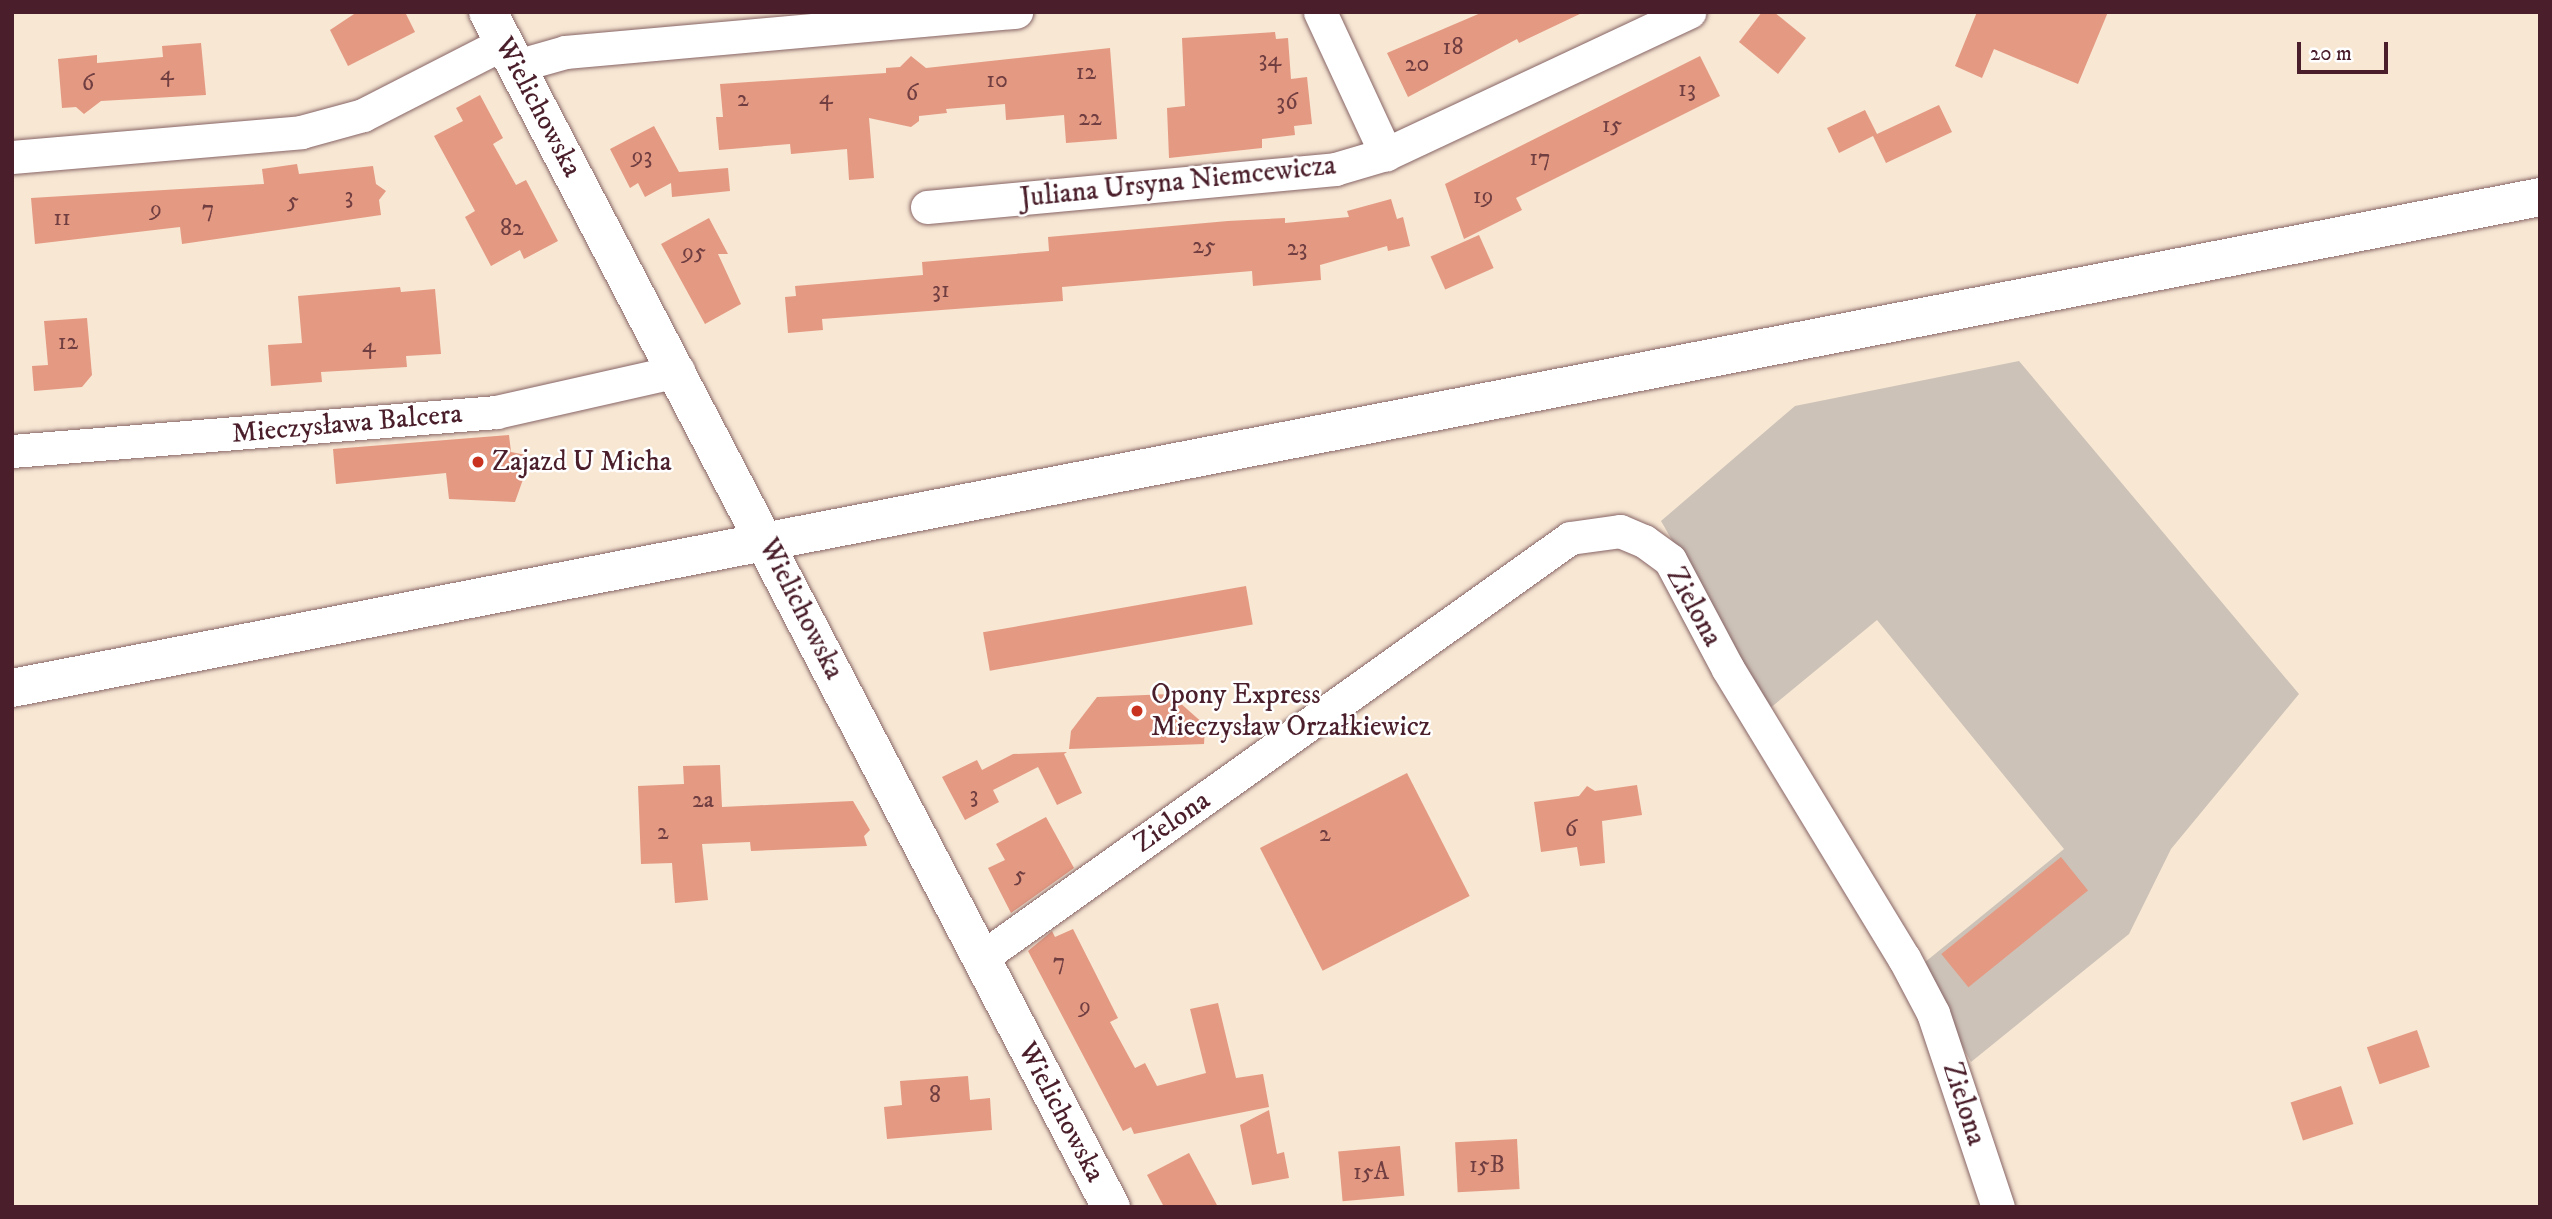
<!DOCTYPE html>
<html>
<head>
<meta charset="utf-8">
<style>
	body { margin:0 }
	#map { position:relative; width:2552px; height:1219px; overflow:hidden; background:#f7e7d3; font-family:"IM FELL DW Pica",serif }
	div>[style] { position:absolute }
	.industrial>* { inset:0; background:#ccc2b8 }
	.building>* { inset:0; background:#e49982; transform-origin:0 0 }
	.roads { filter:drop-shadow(0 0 2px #876566) drop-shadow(0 0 2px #876566) }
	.street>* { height:33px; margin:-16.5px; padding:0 16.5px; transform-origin:16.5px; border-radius:16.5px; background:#fff }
	.secondary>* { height:38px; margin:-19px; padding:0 19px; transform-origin:19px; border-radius:19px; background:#fff }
	.dots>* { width:19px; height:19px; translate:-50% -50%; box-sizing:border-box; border:4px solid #fff; border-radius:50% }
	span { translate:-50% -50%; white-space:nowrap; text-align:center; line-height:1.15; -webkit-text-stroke:5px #fff; paint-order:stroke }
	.number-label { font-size:24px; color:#703e41 }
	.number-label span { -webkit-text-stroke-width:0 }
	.street-label { font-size:28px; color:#4a1f2b }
	.poi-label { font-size:28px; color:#4a1f2b }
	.left { translate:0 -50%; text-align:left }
	.frame { position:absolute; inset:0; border:14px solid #4a1f2b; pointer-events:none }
	.scale { position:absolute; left:2297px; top:42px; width:91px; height:32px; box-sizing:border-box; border:4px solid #4a1f2b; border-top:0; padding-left:9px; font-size:21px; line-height:24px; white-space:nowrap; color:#4a1f2b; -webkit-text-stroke:5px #fff; paint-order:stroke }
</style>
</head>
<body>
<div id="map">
	<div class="industrial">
		<i style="clip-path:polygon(2019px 361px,2299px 694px,2171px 849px,2129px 934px,1971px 1062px,1919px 967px,2064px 849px,1877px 620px,1769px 709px,1661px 521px,1795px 406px)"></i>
	</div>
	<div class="building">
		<i style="clip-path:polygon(357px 12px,405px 12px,415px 32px,348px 66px,330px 30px)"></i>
		<i style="clip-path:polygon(1483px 12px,1584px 12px,1519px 43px,1517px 39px,1408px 97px,1387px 53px)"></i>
		<i style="clip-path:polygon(1762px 12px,1774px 12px,1806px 38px,1778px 74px,1739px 42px)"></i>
		<i style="clip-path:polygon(1977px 12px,2108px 12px,2078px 84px,1994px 49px,1982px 78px,1955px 66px)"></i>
		<i style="clip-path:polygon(1275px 32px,1276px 39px,1288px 38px,1291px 79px,1307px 77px,1312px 124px,1294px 126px,1295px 135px,1262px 139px,1262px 148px,1169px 158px,1167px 108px,1185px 106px,1182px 38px)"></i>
		<i style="clip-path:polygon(201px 43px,206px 95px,101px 101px,84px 114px,76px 107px,62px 108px,58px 59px,97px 55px,97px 63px,163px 57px,162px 46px)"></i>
		<i style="clip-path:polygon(1110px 48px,1117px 139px,1066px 143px,1064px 115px,1006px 120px,1005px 104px,946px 109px,947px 113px,919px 116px,919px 121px,911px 127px,869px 118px,874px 178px,849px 180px,847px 149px,791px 154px,790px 144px,719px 150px,716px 117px,723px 117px,720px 84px,886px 73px,886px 68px,900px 67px,911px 56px,926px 68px)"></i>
		<i style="clip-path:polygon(1700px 56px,1720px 96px,1516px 198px,1522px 210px,1464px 239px,1445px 184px)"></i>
		<i style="clip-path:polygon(480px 95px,503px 138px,493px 144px,516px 185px,526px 180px,558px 241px,524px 259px,520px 250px,491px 266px,465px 217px,475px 211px,434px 136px,463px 121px,456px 108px)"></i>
		<i style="clip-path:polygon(1939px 105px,1952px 132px,1886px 163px,1873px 136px,1839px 153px,1827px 128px,1865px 110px,1877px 134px)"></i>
		<i style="clip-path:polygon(654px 126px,679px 172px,728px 168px,730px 191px,672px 197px,671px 183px,645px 197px,638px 183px,630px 188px,610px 149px)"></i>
		<i style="clip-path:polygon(297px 164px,299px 174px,373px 166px,376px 184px,386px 191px,379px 200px,381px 215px,182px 244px,180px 227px,35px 244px,31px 198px,264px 184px,262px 169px)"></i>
		<i style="clip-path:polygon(1391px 199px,1397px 219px,1403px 217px,1410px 246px,1388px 251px,1387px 246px,1320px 265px,1321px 280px,1253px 286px,1252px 271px,1062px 287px,1063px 301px,822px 319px,823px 330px,788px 333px,785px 297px,796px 296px,795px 286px,923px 275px,922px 262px,1049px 251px,1048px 237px,1228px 221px,1285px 218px,1285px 223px,1349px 217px,1347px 211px)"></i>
		<i style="clip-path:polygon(709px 218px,728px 254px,718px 254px,741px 304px,705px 324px,661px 244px)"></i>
		<i style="left:1479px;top:235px;width:36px;height:53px;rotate:66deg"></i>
		<i style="clip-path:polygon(400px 287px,401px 292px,435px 289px,441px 354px,406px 356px,407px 367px,321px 372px,322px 382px,271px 386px,268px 345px,302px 343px,298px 296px)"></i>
		<i style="clip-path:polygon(87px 318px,92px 375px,82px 387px,34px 391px,32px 366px,48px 365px,44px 321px)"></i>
		<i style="clip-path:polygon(509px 435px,511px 452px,526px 455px,527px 468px,515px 502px,449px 499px,446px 473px,336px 484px,333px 449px)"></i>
		<i style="left:1246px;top:586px;width:39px;height:267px;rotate:80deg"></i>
		<i style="clip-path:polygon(1170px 694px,1205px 725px,1204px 744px,1069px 749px,1071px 731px,1097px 697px)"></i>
		<i style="clip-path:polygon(1067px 752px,1064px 754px,1082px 793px,1057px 805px,1038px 767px,993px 790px,999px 802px,965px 820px,942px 777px,977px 760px,982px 770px,1013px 754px)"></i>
		<i style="clip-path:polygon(720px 765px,722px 807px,853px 801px,870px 830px,864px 836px,867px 846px,751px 851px,750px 842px,702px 844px,708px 900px,675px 903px,672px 863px,641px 864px,638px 786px,684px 784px,683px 766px)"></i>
		<i style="left:1407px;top:773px;width:138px;height:165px;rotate:63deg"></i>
		<i style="clip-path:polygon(1637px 785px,1642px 815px,1602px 821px,1605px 863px,1580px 866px,1577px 847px,1541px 852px,1534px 802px,1579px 796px,1587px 786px,1595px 791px)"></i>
		<i style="clip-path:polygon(1046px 817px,1074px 868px,1011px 913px,988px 868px,1005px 860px,996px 844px)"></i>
		<i style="left:2061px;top:857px;width:43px;height:154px;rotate:51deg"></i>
		<i style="clip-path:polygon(1073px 929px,1118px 1018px,1110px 1022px,1135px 1068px,1145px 1063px,1157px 1086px,1206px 1073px,1190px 1009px,1218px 1003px,1236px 1078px,1263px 1074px,1269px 1107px,1134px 1134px,1131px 1127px,1123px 1131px,1028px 951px,1052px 931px,1055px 937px)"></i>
		<i style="left:2417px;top:1030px;width:39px;height:53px;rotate:71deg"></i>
		<i style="clip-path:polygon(968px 1076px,970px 1100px,990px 1098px,992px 1130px,887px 1139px,884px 1107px,902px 1105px,900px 1081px)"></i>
		<i style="left:2341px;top:1086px;width:40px;height:53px;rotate:72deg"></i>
		<i style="clip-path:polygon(1269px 1110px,1277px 1154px,1284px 1152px,1289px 1178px,1252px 1185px,1240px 1125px)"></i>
		<i style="left:1517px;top:1139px;width:50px;height:62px;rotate:87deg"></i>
		<i style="left:1400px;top:1146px;width:50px;height:62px;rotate:85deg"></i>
		<i style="clip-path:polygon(1189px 1153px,1203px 1179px,1218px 1207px,1164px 1207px,1147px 1175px)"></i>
	</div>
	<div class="roads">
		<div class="street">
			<i style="left:1320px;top:12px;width:157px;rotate:65.1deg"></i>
			<i style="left:516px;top:66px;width:51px;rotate:-15.9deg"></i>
			<i style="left:565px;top:52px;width:453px;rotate:-5.1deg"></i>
			<i style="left:12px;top:157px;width:290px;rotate:-4.9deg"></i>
			<i style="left:301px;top:132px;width:64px;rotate:-15.3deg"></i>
			<i style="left:363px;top:115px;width:158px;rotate:-27.1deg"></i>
			<i style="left:927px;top:207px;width:410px;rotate:-5.3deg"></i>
			<i style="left:1335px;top:169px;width:53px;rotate:-16.4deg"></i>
			<i style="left:1386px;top:154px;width:335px;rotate:-25.1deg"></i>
			<i style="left:12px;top:451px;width:486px;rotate:-4.6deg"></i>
			<i style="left:496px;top:412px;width:187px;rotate:-12.7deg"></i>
			<i style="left:981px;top:958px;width:723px;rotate:-35.49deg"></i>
			<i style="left:1570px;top:538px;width:50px;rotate:-8deg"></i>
			<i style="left:1620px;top:531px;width:26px;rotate:23deg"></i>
			<i style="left:1644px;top:541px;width:32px;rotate:36deg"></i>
			<i style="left:1670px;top:560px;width:123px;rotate:62deg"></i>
			<i style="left:1728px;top:669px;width:338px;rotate:58.7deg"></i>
			<i style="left:1904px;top:958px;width:62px;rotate:62.2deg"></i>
			<i style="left:1933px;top:1013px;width:205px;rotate:71.5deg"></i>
		</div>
		<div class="secondary">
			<i style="left:488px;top:12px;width:1348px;rotate:62.47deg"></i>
			<i style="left:12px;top:688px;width:2575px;rotate:-10.99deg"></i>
		</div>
	</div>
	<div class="dots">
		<i style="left:478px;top:462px;background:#c8321e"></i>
		<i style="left:1137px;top:711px;background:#c8321e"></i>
	</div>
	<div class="number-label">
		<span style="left:1453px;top:48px">18</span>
		<span style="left:1270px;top:60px">34</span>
		<span style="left:1417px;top:65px">20</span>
		<span style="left:1086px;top:73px">12</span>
		<span style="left:167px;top:74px">4</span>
		<span style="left:997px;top:81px">10</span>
		<span style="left:88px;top:84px">6</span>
		<span style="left:1687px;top:90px">13</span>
		<span style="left:912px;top:94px">6</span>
		<span style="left:826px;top:98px">4</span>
		<span style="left:743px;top:100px">2</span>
		<span style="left:1287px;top:103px">36</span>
		<span style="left:1090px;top:119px">22</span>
		<span style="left:1612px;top:126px">15</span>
		<span style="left:642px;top:157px">93</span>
		<span style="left:1540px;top:159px">17</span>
		<span style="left:349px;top:197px">3</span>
		<span style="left:1483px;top:197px">19</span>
		<span style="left:293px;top:202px">5</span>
		<span style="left:156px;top:210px">9</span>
		<span style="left:208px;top:210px">7</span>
		<span style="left:62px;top:219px">11</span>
		<span style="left:512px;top:229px">82</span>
		<span style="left:1204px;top:247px">25</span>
		<span style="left:1297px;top:249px">23</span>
		<span style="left:694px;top:253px">95</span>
		<span style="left:941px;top:291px">31</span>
		<span style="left:68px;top:343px">12</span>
		<span style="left:369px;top:346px">4</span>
		<span style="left:974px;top:796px">3</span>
		<span style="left:703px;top:801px">2a</span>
		<span style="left:1571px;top:830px">6</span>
		<span style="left:663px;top:833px">2</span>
		<span style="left:1325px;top:835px">2</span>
		<span style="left:1020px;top:876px">5</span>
		<span style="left:1059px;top:963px">7</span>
		<span style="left:1085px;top:1007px">9</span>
		<span style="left:935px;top:1096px">8</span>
		<span style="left:1487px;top:1166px">15B</span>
		<span style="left:1371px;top:1173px">15A</span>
	</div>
	<div class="street-label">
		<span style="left:538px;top:107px;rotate:62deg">Wielichowska</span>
		<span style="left:1178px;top:182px;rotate:-6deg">Juliana Ursyna Niemcewicza</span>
		<span style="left:347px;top:424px;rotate:-5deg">Mieczysława Balcera</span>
		<span style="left:1694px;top:607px;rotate:61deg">Zielona</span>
		<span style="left:801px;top:609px;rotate:63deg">Wielichowska</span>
		<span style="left:1172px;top:822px;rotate:-35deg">Zielona</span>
		<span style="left:1964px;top:1104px;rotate:72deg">Zielona</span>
		<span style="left:1061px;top:1112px;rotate:62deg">Wielichowska</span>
	</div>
	<div class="poi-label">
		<span class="left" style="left:492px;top:462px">Zajazd U Micha</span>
		<span class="left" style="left:1151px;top:711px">Opony Express<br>Mieczysław Orzałkiewicz</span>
	</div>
	<div class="frame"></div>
	<div class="scale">20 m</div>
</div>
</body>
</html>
